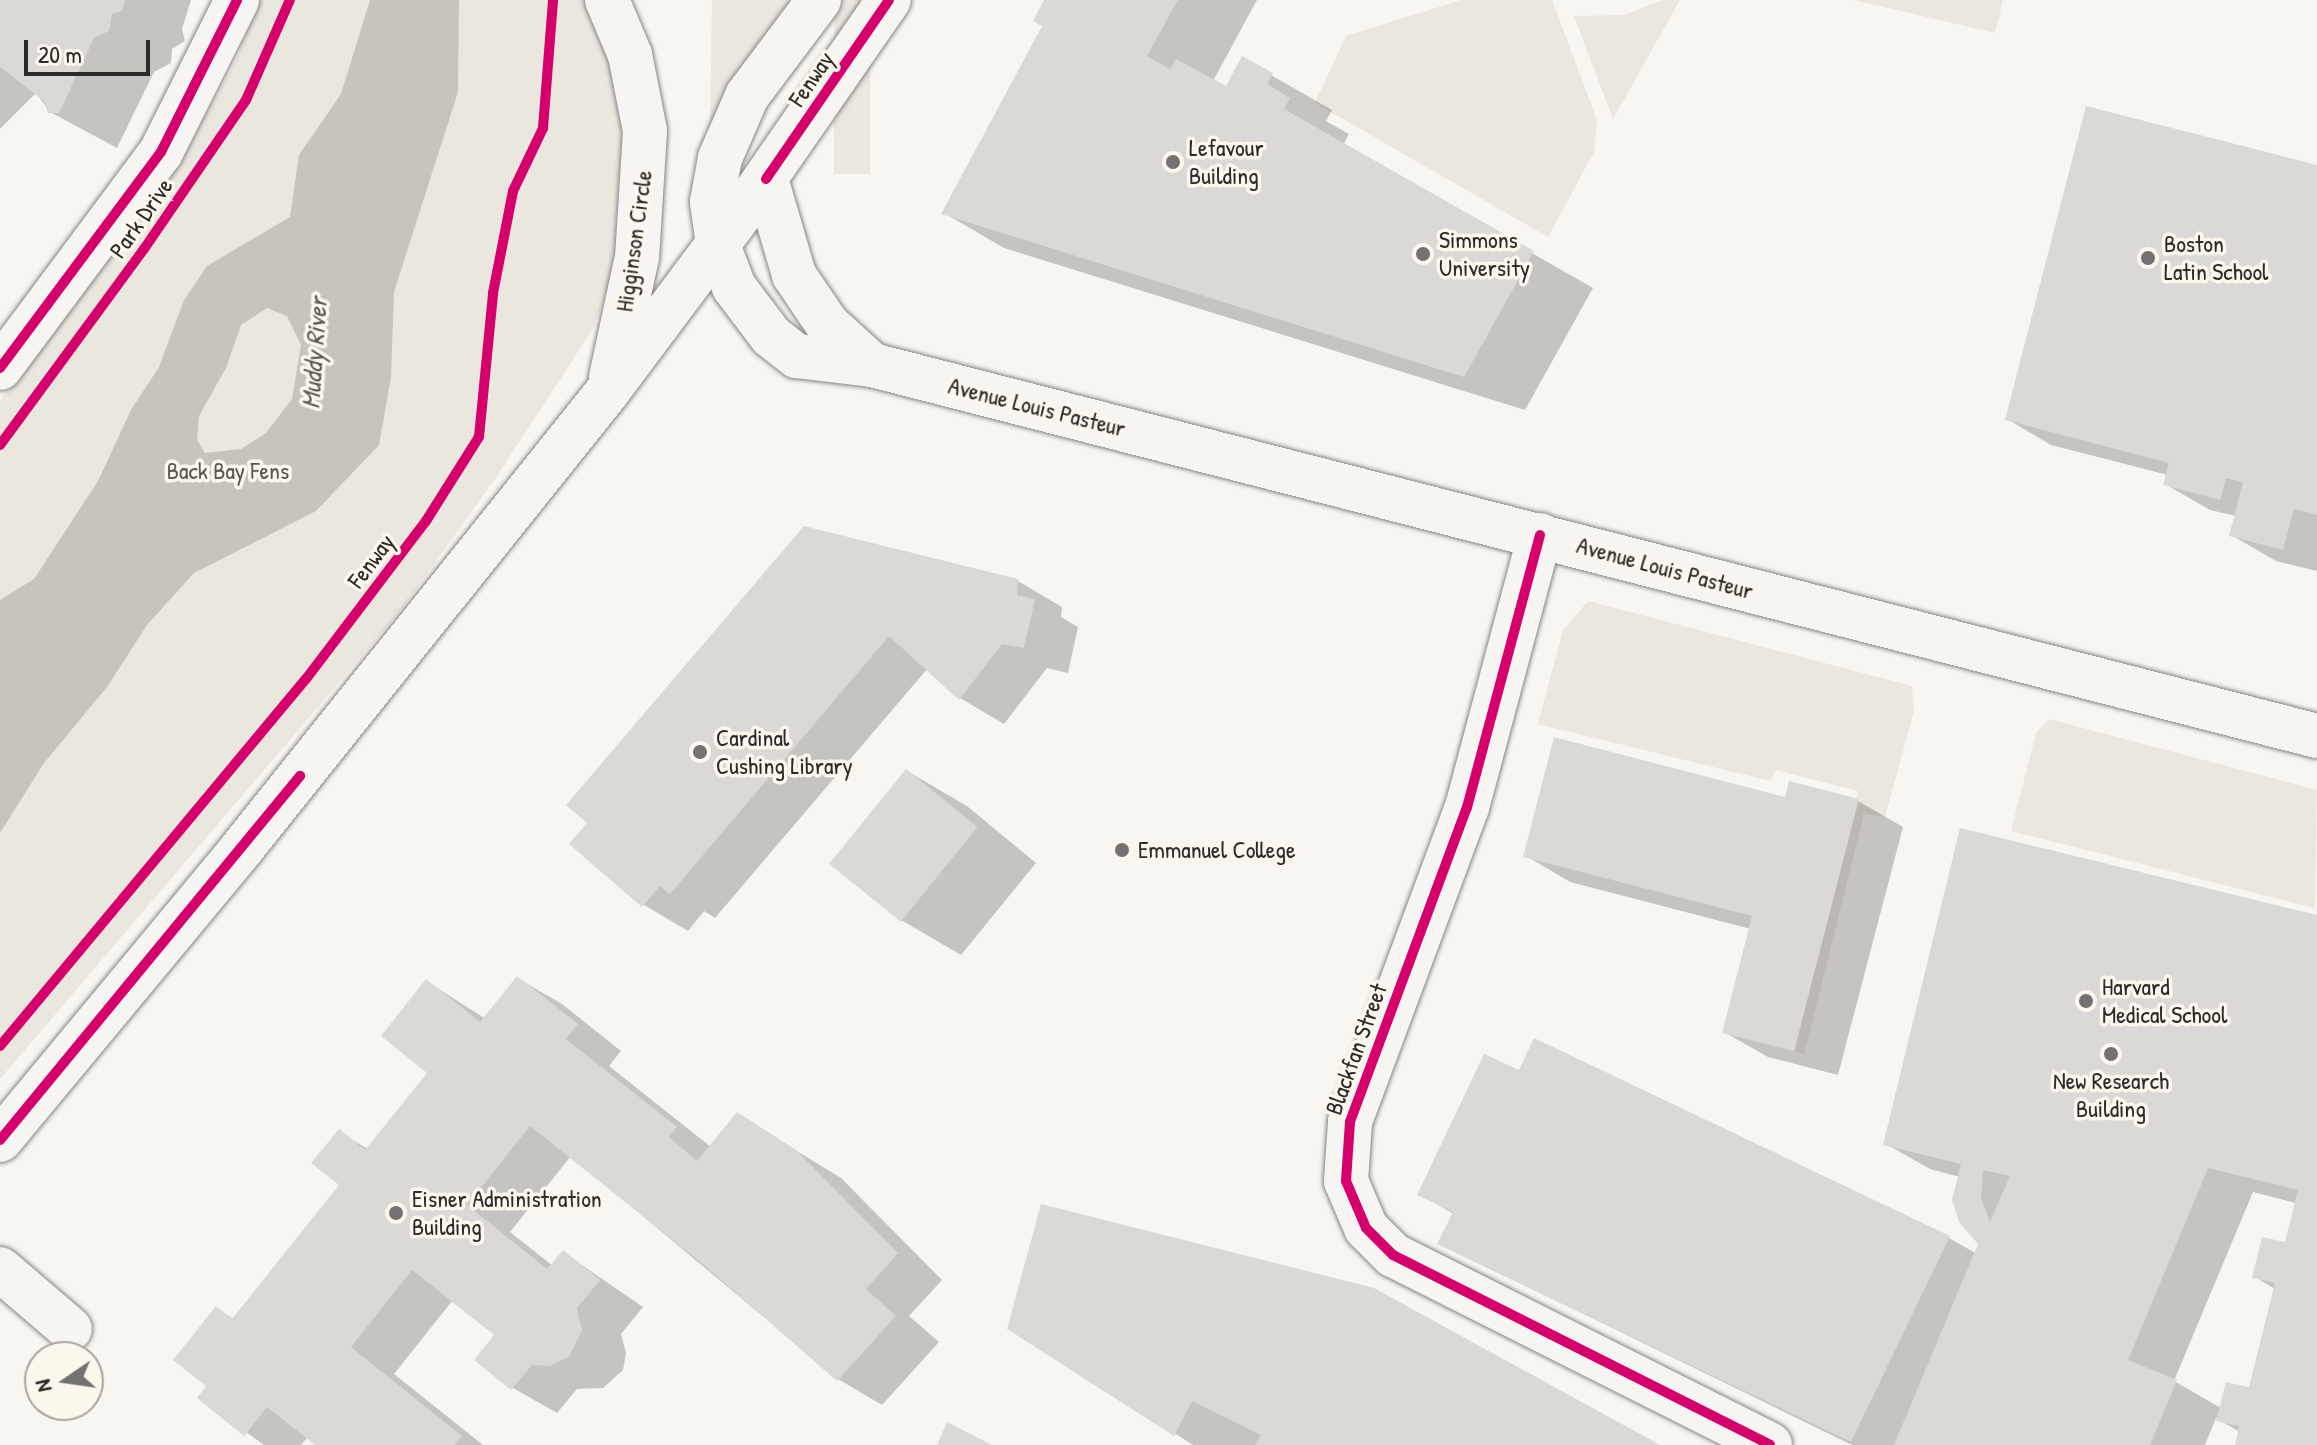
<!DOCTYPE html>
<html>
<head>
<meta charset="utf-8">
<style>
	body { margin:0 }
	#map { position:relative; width:2317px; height:1445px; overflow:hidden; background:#f8f6f0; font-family:"Patrick Hand",sans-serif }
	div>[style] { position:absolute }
	.green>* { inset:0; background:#e9e7de; transform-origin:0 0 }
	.water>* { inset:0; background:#c6c4bd }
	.shadow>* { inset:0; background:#0003 }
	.building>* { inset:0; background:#dbd9d6; transform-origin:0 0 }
	.roads { filter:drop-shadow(0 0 2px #878684) drop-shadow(0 0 2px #878684) }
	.minor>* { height:44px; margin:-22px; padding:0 22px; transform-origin:22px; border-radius:22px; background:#f6f5f1 }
	.major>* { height:44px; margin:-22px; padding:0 22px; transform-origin:22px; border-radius:22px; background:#f6f5f1 }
	.cycleway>* { height:10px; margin:-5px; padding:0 5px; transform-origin:5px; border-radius:5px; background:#d6006c }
	.dots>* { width:22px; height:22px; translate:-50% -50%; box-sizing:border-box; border:4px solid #fbf7ec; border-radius:50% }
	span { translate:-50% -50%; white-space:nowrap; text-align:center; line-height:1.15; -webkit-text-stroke:7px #fbf7ec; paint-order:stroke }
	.street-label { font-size:24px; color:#2b2b2b }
	.poi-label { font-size:24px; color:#2b2b2b }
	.left { translate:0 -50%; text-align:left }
	.park-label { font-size:24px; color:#585754 }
	.water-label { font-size:26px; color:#5a5956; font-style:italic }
	.north { position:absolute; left:24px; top:1341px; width:80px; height:80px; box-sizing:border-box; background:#fbf7ec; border:2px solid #a8a59f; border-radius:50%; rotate:257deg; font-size:22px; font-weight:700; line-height:32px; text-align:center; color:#2b2b2b }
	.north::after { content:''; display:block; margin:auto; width:28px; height:36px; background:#737270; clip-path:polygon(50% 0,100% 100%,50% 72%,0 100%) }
	.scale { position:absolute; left:24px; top:40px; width:126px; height:36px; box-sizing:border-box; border:4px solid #2b2b2b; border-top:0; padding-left:10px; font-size:24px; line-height:28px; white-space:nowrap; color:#2b2b2b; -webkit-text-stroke:6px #fbf7ec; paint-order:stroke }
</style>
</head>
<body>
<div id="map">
	<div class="green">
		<i style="clip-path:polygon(260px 0,586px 0,612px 50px,625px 115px,618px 267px,592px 330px,495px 479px,401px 610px,0 1079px,0 400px,128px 234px,190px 143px,234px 65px)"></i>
		<i style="clip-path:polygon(712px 0,799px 0,710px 133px)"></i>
		<i style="left:834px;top:0;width:36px;height:174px"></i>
		<i style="clip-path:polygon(1461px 0,1552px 0,1597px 120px,1594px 152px,1548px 237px,1315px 103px,1346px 36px)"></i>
		<i style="clip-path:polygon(1663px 0,1680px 0,1613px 119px,1574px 16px,1624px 15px)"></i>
		<i style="clip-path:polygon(1854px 0,2003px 0,1995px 33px)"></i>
		<i style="clip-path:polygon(1588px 601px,1912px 686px,1914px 711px,1885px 817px,1864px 814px,1804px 1055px,1795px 1051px,1858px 791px,1776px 770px,1770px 781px,1538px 724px,1563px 630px)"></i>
		<i style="clip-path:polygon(2049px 719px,2317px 790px,2315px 908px,2011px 831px,2036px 733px)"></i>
	</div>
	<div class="water">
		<i style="clip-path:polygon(evenodd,370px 0,459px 0,458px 92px,394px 292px,391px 377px,379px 445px,316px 511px,194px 573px,147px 625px,107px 687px,44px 763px,0 833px,0 600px,34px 579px,98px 481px,131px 410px,159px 367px,184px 300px,207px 266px,290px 217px,299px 155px,341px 94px,370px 0,267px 308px,287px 316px,301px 345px,292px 399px,266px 433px,241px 449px,205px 453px,197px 440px,199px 416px,226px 368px,241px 325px,267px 308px)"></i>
	</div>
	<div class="shadow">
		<i style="clip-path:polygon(0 0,191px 0,182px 29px,185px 41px,172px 49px,171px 63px,154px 72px,117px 148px,50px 112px,36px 93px,0 129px)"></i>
		<i style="clip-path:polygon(1047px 0,1257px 0,1213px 81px,1226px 89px,1243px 59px,1332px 110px,1326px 121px,1349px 134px,1343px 145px,1593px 288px,1525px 410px,1004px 248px,944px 213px,1045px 26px)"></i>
		<i style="clip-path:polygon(2317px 167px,2317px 571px,2276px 561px,2231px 535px,2236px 516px,2210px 510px,2165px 484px,2168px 475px,2051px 445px,2007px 419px)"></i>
		<i style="clip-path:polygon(805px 528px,1018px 581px,1062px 607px,1061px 617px,1078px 627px,1068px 673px,1047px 668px,1004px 724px,960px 698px,928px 668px,715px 918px,704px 911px,688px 931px,644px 905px)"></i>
		<i style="clip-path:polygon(907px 771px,967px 806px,1036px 863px,961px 955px,901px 920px)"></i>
		<i style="clip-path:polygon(1786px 799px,1858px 801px,1903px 827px,1838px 1075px,1768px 1057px,1724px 1032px,1751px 929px,1570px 882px,1526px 856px)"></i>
		<i style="clip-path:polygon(evenodd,2317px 917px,2317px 1445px,2237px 1445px,2240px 1432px,2216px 1418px,2205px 1445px,1852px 1445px,1440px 1244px,1454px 1214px,1420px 1195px,1520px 1073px,1949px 1238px,1977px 1254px,1981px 1244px,1960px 1177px,1930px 1169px,1886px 1144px,2317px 917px,2253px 1192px,2296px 1203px,2286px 1245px,2255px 1277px,2275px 1289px,2250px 1390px,2221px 1408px,2174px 1381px,2253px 1192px)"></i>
		<i style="clip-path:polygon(517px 978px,562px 1004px,621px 1051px,609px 1066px,711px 1147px,738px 1115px,841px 1178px,942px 1280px,909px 1316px,939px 1342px,882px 1405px,838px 1379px,571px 1156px,510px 1232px,553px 1266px,563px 1252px,643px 1307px,621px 1334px,626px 1353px,623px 1370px,603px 1388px,577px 1389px,557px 1413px,513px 1388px,497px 1334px,453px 1300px,394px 1374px,483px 1445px,318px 1445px,308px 1437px,301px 1445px,264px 1445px,200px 1398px,209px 1386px,216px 1309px,234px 1319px,342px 1185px,339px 1132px,368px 1149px,430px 1072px,426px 981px,486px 1019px)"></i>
		<i style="clip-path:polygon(1010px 1328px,1656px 1445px,1193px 1445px)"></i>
	</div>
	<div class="building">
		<i style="clip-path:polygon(0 0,125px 0,122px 11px,112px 14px,109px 31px,94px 38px,59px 113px,48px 113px,44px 101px,0 67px)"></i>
		<i style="clip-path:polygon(1044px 0,1178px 0,1147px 56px,1170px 69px,1176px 59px,1226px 86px,1242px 56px,1273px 73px,1267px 84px,1290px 98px,1284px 109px,1534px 251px,1464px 377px,941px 214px,1042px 26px,1033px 21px)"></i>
		<i style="clip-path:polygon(2086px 106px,2317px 165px,2317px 515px,2294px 509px,2283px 550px,2229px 536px,2243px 482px,2226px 478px,2220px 500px,2163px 485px,2169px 463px,2005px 420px)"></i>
		<i style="clip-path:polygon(804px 526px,1018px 579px,1017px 595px,1035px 599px,1024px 648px,1002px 644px,959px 700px,889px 636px,670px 894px,660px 886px,642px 907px,569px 844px,587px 823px,566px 805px)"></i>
		<i style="clip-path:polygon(1554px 737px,1785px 797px,1789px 781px,1859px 799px,1794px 1051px,1722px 1033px,1752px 916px,1523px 857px)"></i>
		<i style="left:906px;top:769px;width:92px;height:122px;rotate:39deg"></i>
		<i style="clip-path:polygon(evenodd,1960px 828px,2317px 915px,2317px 1445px,2235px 1445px,2239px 1426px,2216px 1421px,2226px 1382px,2249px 1387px,2275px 1283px,2252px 1278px,2262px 1237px,2285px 1242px,2298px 1190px,2208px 1168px,2128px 1360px,2177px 1380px,2150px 1445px,1894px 1445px,1978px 1244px,1959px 1222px,1952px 1200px,1961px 1164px,1883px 1145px,1960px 828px,1983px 1170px,2010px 1176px,1990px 1222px,1981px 1198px,1983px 1170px)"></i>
		<i style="clip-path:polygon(517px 976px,578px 1024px,566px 1039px,677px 1127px,669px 1137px,697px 1161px,737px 1112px,796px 1150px,898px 1253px,866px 1289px,896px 1316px,837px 1381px,704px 1265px,530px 1126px,467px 1205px,547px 1269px,563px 1250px,600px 1280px,577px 1308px,582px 1331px,569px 1357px,549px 1366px,532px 1365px,511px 1390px,474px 1360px,494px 1335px,412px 1270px,351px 1347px,462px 1436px,454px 1445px,315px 1445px,267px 1407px,244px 1436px,197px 1398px,206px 1386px,173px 1360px,216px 1306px,232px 1319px,339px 1185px,311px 1163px,339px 1129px,365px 1150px,427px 1073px,381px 1036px,426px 979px,480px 1022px)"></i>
		<i style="clip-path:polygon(1534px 1038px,1950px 1236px,1851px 1442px,1437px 1244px,1453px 1212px,1417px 1195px,1484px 1054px,1519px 1070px)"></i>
		<i style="clip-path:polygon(1041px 1204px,1374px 1288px,1660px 1445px,1255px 1445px,1261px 1435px,1192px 1401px,1174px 1436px,1007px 1329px)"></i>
		<i style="clip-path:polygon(947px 1422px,992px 1445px,937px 1445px)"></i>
	</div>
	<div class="roads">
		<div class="minor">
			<i style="left:1540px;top:535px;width:282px;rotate:105deg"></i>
			<i style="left:1467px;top:807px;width:336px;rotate:110.4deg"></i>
			<i style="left:1350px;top:1122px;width:59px;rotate:93.9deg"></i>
			<i style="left:1346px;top:1181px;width:51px;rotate:66.9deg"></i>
			<i style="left:1366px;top:1228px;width:38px;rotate:45deg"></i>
			<i style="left:1393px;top:1255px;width:422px;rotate:26.7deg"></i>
			<i style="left:0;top:1269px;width:92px;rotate:40.6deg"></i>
		</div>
		<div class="major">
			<i style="left:607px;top:0;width:60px;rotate:67.3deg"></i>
			<i style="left:630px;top:55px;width:77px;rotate:78.8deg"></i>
			<i style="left:645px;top:131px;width:126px;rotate:93.6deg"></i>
			<i style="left:637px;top:257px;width:123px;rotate:102.2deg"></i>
			<i style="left:819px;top:0;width:120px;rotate:126.9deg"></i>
			<i style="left:747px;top:96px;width:68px;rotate:113.5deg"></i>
			<i style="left:720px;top:158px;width:45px;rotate:100.3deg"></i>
			<i style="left:712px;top:202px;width:43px;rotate:82.1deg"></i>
			<i style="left:718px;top:245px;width:45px;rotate:69.1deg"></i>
			<i style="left:734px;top:287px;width:61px;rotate:52.9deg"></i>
			<i style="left:771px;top:336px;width:33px;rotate:38deg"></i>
			<i style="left:797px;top:356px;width:76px;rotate:6.8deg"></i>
			<i style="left:872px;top:365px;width:1492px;rotate:14.4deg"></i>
			<i style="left:766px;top:179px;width:100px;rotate:73.7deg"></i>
			<i style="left:794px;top:275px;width:59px;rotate:56deg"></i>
			<i style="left:827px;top:324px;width:61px;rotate:42.3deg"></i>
			<i style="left:0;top:368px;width:269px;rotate:-53.3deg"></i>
			<i style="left:161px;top:152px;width:170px;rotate:-63.4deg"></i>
			<i style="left:0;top:1140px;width:381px;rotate:-50.3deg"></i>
			<i style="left:243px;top:847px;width:584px;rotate:-51.32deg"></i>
			<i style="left:608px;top:391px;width:224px;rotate:-53.2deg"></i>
			<i style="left:742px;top:212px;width:258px;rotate:-55.3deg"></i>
		</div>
	</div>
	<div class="cycleway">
		<i style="left:766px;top:179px;width:217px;rotate:-55.5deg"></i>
		<i style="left:0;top:368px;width:269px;rotate:-53.3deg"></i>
		<i style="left:161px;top:152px;width:170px;rotate:-63.4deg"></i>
		<i style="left:0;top:445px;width:243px;rotate:-53.7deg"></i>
		<i style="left:144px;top:249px;width:181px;rotate:-55.6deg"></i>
		<i style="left:246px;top:100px;width:109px;rotate:-66.3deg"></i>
		<i style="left:1540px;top:535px;width:282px;rotate:105deg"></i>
		<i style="left:1467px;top:807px;width:336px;rotate:110.4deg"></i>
		<i style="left:1350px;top:1122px;width:59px;rotate:93.9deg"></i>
		<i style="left:1346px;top:1181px;width:51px;rotate:66.9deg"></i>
		<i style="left:1366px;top:1228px;width:38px;rotate:45deg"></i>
		<i style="left:1393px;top:1255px;width:422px;rotate:26.7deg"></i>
		<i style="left:0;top:1046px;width:478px;rotate:-50.2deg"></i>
		<i style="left:306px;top:679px;width:198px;rotate:-52.8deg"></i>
		<i style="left:426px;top:521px;width:99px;rotate:-57.8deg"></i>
		<i style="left:479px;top:437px;width:145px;rotate:-84.4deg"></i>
		<i style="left:493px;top:293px;width:104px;rotate:-78.9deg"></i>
		<i style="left:513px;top:191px;width:70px;rotate:-64.5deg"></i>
		<i style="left:543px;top:128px;width:128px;rotate:-85.5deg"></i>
		<i style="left:0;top:1140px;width:472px;rotate:-50.5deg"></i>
	</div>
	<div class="dots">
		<i style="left:1173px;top:162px;background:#737270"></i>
		<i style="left:1423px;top:254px;background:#737270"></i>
		<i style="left:2148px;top:258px;background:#737270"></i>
		<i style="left:700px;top:752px;background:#737270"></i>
		<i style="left:1122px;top:850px;background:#737270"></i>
		<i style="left:2086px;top:1001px;background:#737270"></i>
		<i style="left:2111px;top:1054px;background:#737270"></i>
		<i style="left:396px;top:1213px;background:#737270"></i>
	</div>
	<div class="street-label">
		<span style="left:811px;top:79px;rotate:-56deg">Fenway</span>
		<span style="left:141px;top:218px;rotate:-55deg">Park Drive</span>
		<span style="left:634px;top:241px;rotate:-82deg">Higginson Circle</span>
		<span style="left:1037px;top:407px;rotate:14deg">Avenue Louis Pasteur</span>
		<span style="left:371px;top:561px;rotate:-53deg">Fenway</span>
		<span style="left:1665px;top:568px;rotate:15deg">Avenue Louis Pasteur</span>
		<span style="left:1356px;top:1049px;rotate:-70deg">Blackfan Street</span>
	</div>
	<div class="poi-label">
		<span class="left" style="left:1189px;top:162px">Lefavour<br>Building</span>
		<span class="left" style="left:1439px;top:254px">Simmons<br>University</span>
		<span class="left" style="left:2164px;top:258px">Boston<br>Latin School</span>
		<span class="left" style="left:716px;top:752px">Cardinal<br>Cushing Library</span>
		<span class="left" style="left:1138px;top:850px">Emmanuel College</span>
		<span class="left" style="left:2102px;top:1001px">Harvard<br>Medical School</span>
		<span style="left:2111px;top:1095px">New Research<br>Building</span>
		<span class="left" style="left:412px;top:1213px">Eisner Administration<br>Building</span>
	</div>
	<div class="park-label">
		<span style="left:228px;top:471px">Back Bay Fens</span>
	</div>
	<div class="water-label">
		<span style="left:314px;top:353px;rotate:-86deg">Muddy River</span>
	</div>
	<div class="north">N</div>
	<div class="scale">20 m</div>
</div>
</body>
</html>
